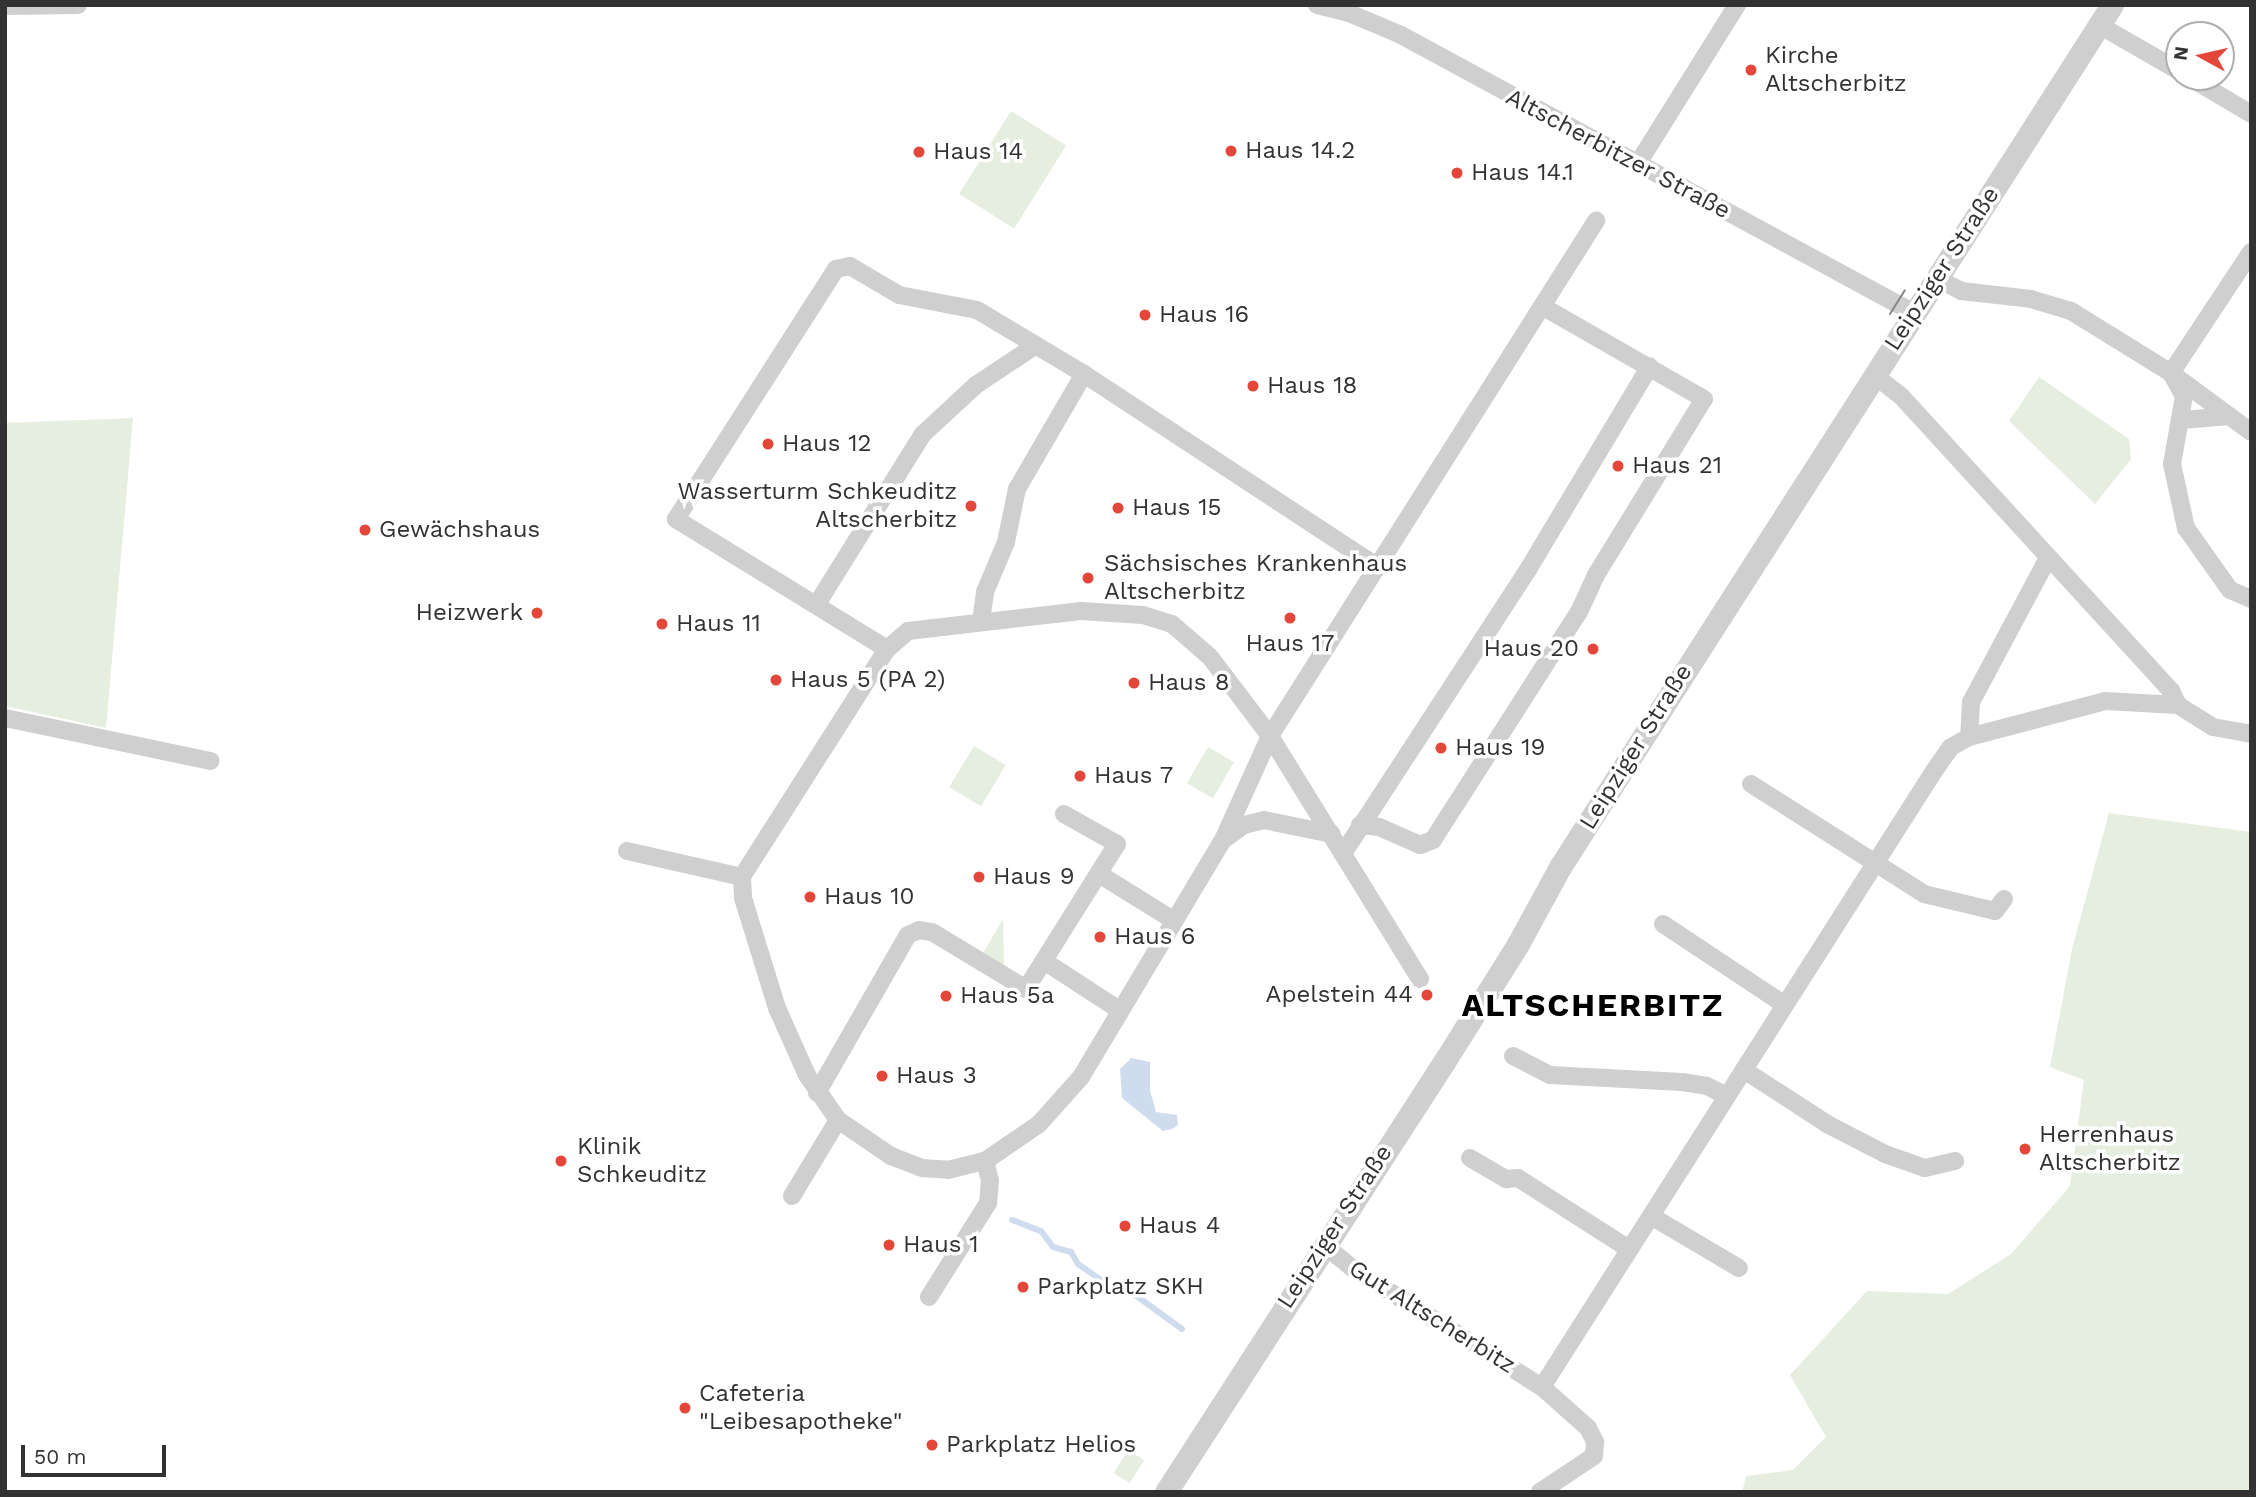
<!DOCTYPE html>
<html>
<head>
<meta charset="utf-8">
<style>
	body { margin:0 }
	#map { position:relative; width:2256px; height:1497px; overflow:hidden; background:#fff; font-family:"Work Sans",sans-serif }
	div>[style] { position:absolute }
	.green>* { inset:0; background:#e6eee0; transform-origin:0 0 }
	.water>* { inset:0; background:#cedced }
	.stream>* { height:6px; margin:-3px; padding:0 3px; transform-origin:3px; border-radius:3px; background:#cedced }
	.minor>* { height:18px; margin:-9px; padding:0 9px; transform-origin:9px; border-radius:9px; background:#cfcfcf }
	.tertiary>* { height:23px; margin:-11.5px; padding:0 11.5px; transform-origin:11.5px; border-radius:11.5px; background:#cfcfcf }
	.tram>* { height:2px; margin:-1px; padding:0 1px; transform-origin:1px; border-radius:1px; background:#878787 }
	.dots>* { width:19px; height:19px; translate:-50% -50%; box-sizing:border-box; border:4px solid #fff; border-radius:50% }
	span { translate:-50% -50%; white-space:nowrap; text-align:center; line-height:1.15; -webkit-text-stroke:7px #fff; paint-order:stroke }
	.poi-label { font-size:24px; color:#323232 }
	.left { translate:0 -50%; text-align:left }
	.right { translate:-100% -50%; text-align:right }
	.street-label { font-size:24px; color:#323232 }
	.district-label { font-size:32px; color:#000; font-weight:700; letter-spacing:2px }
	.frame { position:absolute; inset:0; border:7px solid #323232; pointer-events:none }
	.north { position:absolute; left:2165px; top:21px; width:70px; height:70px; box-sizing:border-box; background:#fff; border:2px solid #adadad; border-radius:50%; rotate:278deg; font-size:19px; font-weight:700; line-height:28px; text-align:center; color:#323232 }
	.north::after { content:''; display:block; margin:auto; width:24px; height:32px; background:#e3473a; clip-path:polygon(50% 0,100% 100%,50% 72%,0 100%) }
	.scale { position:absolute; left:21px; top:1445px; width:145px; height:32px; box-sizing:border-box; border:4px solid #323232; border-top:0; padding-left:9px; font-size:21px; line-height:24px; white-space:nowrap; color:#323232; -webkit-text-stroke:5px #fff; paint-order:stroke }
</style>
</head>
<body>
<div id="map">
	<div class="green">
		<i style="left:1011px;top:111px;width:65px;height:98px;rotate:32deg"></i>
		<i style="clip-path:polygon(2039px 377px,2129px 439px,2131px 459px,2095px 504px,2009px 421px)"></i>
		<i style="clip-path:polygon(133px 418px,106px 728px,5px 706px,5px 423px)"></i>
		<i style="left:974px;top:746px;width:37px;height:48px;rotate:31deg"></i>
		<i style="left:1208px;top:747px;width:30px;height:42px;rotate:30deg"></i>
		<i style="clip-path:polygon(2109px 813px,2251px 832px,2251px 1492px,1742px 1492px,1746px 1476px,1793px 1470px,1826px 1437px,1790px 1375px,1867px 1291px,1948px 1294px,2011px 1254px,2070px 1186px,2084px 1080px,2050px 1067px,2072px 949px)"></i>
		<i style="clip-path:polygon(1003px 919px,1004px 968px,982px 955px)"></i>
		<i style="left:1128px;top:1450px;width:19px;height:27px;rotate:32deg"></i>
	</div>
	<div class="water">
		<i style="clip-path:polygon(1131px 1058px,1150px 1062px,1150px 1091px,1156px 1112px,1177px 1115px,1178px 1125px,1172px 1129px,1163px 1131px,1122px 1098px,1120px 1069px)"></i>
	</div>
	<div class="stream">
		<i style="left:1012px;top:1220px;width:31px;rotate:21deg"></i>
		<i style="left:1041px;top:1231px;width:20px;rotate:53deg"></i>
		<i style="left:1053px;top:1247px;width:19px;rotate:16deg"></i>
		<i style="left:1071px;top:1252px;width:14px;rotate:60deg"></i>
		<i style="left:1078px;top:1264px;width:40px;rotate:34.9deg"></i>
		<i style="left:1111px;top:1287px;width:21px;rotate:14deg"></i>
		<i style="left:1131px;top:1292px;width:63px;rotate:36deg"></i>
	</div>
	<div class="minor">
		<i style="left:1317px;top:5px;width:33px;rotate:14deg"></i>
		<i style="left:1349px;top:13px;width:56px;rotate:22.9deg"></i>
		<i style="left:1401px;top:35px;width:583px;rotate:28.45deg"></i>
		<i style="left:5px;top:6px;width:73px;rotate:-0.8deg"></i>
		<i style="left:2099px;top:25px;width:92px;rotate:29.9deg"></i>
		<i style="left:2189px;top:77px;width:72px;rotate:30.8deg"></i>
		<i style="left:1637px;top:165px;width:189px;rotate:-58deg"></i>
		<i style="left:2251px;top:252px;width:145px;rotate:123.5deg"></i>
		<i style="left:2171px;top:373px;width:99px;rotate:36.4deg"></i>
		<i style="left:1936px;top:278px;width:28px;rotate:27deg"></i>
		<i style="left:1961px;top:291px;width:70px;rotate:6.5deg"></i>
		<i style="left:2031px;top:299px;width:42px;rotate:16.7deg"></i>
		<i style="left:2071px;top:311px;width:118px;rotate:31.8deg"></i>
		<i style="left:2171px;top:373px;width:26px;rotate:61deg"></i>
		<i style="left:2184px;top:396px;width:69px;rotate:100deg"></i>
		<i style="left:2172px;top:464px;width:66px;rotate:77.7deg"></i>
		<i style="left:2186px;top:528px;width:76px;rotate:54.6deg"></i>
		<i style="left:2230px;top:590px;width:23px;rotate:23deg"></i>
		<i style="left:1874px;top:375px;width:34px;rotate:38deg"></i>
		<i style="left:1901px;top:396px;width:400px;rotate:47.5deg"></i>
		<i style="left:2171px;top:691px;width:16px;rotate:63deg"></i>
		<i style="left:2178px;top:705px;width:41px;rotate:32.2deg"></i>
		<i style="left:2213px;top:727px;width:39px;rotate:10deg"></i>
		<i style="left:2182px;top:420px;width:47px;rotate:-4.9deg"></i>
		<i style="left:2048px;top:558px;width:163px;rotate:118.1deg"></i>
		<i style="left:1971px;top:702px;width:35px;rotate:93deg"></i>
		<i style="left:1969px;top:737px;width:141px;rotate:-14.8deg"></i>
		<i style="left:2105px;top:701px;width:73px;rotate:3.1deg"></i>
		<i style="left:817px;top:604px;width:200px;rotate:-58.1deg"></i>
		<i style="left:923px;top:434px;width:72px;rotate:-42.8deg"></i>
		<i style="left:976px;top:385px;width:72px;rotate:-33.7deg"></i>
		<i style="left:981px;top:621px;width:29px;rotate:-82deg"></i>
		<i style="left:985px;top:592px;width:54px;rotate:-67.2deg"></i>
		<i style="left:1006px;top:542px;width:54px;rotate:-78.3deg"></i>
		<i style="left:1017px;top:489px;width:133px;rotate:-59.8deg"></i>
		<i style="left:887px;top:649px;width:248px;rotate:-148.4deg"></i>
		<i style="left:676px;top:519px;width:297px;rotate:-57.4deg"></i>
		<i style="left:836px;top:269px;width:14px;rotate:-12deg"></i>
		<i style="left:850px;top:266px;width:57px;rotate:30.6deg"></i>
		<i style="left:899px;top:295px;width:79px;rotate:10.9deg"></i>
		<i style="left:977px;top:310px;width:125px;rotate:30.9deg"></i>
		<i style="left:1084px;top:374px;width:352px;rotate:33.3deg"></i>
		<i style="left:5px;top:718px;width:210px;rotate:11.8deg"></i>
		<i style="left:1751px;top:784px;width:205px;rotate:32.4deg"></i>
		<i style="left:1924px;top:894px;width:73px;rotate:13.5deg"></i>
		<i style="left:1995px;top:911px;width:15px;rotate:-53deg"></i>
		<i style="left:1360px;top:825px;width:19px;rotate:6deg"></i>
		<i style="left:1379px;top:827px;width:45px;rotate:23.7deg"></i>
		<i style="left:1420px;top:845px;width:14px;rotate:-21deg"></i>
		<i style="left:1433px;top:840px;width:271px;rotate:-57.4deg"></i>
		<i style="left:1579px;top:612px;width:41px;rotate:-65.3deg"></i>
		<i style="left:1596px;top:575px;width:206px;rotate:-58.5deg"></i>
		<i style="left:1704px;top:399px;width:183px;rotate:-150.2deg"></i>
		<i style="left:1226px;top:838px;width:22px;rotate:-36deg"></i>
		<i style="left:1244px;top:825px;width:21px;rotate:-14deg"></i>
		<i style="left:1264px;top:820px;width:69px;rotate:11.6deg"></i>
		<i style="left:627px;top:851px;width:118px;rotate:12.7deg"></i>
		<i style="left:1344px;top:852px;width:339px;rotate:-56.9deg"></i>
		<i style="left:1529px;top:568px;width:235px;rotate:-59.1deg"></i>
		<i style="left:1099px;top:874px;width:87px;rotate:31.9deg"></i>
		<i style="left:1663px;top:924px;width:146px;rotate:33.6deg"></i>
		<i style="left:1044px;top:961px;width:88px;rotate:33deg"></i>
		<i style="left:1420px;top:979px;width:286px;rotate:-121.7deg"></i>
		<i style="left:1270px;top:736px;width:99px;rotate:-127.2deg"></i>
		<i style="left:1210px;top:657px;width:50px;rotate:-139deg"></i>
		<i style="left:1172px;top:624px;width:31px;rotate:-163deg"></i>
		<i style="left:1142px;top:615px;width:61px;rotate:-176.2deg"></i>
		<i style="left:1081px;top:611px;width:174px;rotate:173.4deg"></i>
		<i style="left:908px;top:631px;width:28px;rotate:139deg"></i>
		<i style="left:887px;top:649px;width:270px;rotate:122.5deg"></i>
		<i style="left:742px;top:877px;width:21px;rotate:87deg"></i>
		<i style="left:743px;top:898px;width:115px;rotate:72.8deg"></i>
		<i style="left:777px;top:1008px;width:73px;rotate:65.9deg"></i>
		<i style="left:807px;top:1075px;width:55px;rotate:55.4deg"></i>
		<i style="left:838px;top:1120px;width:64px;rotate:34.2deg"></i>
		<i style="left:891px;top:1156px;width:33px;rotate:21deg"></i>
		<i style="left:922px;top:1168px;width:26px;rotate:4deg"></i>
		<i style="left:948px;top:1170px;width:38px;rotate:-14deg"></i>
		<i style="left:985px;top:1161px;width:65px;rotate:-34.4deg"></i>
		<i style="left:1039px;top:1124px;width:63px;rotate:-48.2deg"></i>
		<i style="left:1081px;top:1077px;width:276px;rotate:-59.1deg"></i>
		<i style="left:1223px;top:840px;width:114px;rotate:-65.7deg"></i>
		<i style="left:1270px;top:736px;width:610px;rotate:-57.67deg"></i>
		<i style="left:1513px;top:1056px;width:42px;rotate:27.2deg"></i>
		<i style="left:1550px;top:1075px;width:132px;rotate:3deg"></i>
		<i style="left:1682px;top:1082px;width:25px;rotate:9deg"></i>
		<i style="left:1707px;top:1086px;width:22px;rotate:27deg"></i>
		<i style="left:1744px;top:1070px;width:99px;rotate:33deg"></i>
		<i style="left:1827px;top:1124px;width:65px;rotate:27.3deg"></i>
		<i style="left:1885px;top:1154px;width:42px;rotate:19.3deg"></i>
		<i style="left:1925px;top:1168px;width:31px;rotate:-13deg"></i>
		<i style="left:817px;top:1093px;width:182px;rotate:-60.1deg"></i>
		<i style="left:908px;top:935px;width:12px;rotate:-24deg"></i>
		<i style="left:919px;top:930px;width:13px;rotate:9deg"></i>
		<i style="left:932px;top:932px;width:110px;rotate:31.2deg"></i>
		<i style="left:1026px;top:989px;width:171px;rotate:-57.9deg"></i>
		<i style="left:1117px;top:844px;width:61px;rotate:-150.5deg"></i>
		<i style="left:1470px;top:1158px;width:42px;rotate:30.3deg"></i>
		<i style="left:1506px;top:1179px;width:12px;rotate:-5deg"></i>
		<i style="left:1518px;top:1178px;width:132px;rotate:32.6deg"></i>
		<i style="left:792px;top:1196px;width:89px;rotate:-58.8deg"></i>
		<i style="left:1651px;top:1216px;width:102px;rotate:30.6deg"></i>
		<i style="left:1324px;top:1245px;width:36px;rotate:39deg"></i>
		<i style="left:1352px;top:1268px;width:224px;rotate:32.1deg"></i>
		<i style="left:1542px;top:1387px;width:62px;rotate:41.7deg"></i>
		<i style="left:1588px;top:1428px;width:16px;rotate:63deg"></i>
		<i style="left:1595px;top:1442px;width:14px;rotate:94deg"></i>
		<i style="left:1594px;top:1456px;width:65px;rotate:146.3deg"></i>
		<i style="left:929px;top:1297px;width:111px;rotate:-57.9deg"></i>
		<i style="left:988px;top:1203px;width:22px;rotate:-85deg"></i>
		<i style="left:990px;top:1181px;width:21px;rotate:-104deg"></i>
		<i style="left:1542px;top:1387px;width:730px;rotate:-57.53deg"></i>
		<i style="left:1934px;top:771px;width:29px;rotate:-55deg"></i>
		<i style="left:1951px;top:747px;width:21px;rotate:-29deg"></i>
	</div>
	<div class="tertiary">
		<i style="left:1166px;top:1492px;width:512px;rotate:-57.12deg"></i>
		<i style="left:1444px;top:1062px;width:139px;rotate:-57.9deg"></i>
		<i style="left:1518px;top:944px;width:88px;rotate:-61.4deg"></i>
		<i style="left:1560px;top:867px;width:1024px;rotate:-57.37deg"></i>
	</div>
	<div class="tram">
		<i style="left:1890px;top:314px;width:28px;rotate:-58deg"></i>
	</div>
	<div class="dots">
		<i style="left:1751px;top:70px;background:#e3473a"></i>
		<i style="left:1231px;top:151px;background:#e3473a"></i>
		<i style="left:919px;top:152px;background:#e3473a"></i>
		<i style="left:1457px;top:173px;background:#e3473a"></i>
		<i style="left:1145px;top:315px;background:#e3473a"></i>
		<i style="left:1253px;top:386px;background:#e3473a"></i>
		<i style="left:768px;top:444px;background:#e3473a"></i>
		<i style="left:1618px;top:466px;background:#e3473a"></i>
		<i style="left:971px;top:506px;background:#e3473a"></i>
		<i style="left:1118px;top:508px;background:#e3473a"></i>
		<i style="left:365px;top:530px;background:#e3473a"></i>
		<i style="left:1088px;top:578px;background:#e3473a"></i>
		<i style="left:537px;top:613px;background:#e3473a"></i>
		<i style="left:1290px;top:618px;background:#e3473a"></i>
		<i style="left:662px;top:624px;background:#e3473a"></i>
		<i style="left:1593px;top:649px;background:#e3473a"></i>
		<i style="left:776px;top:680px;background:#e3473a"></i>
		<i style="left:1134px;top:683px;background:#e3473a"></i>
		<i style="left:1441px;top:748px;background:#e3473a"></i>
		<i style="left:1080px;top:776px;background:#e3473a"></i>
		<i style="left:979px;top:877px;background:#e3473a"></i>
		<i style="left:810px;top:897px;background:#e3473a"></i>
		<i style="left:1100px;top:937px;background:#e3473a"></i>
		<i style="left:1427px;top:995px;background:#e3473a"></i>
		<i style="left:946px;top:996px;background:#e3473a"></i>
		<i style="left:882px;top:1076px;background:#e3473a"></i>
		<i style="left:2025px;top:1149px;background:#e3473a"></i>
		<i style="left:561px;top:1161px;background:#e3473a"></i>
		<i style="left:1125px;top:1226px;background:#e3473a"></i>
		<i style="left:889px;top:1245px;background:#e3473a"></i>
		<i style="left:1023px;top:1287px;background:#e3473a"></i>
		<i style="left:685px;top:1408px;background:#e3473a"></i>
		<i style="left:932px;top:1445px;background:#e3473a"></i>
	</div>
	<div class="poi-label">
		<span class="left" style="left:1765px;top:70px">Kirche<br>Altscherbitz</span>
		<span class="left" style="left:1245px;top:151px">Haus 14.2</span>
		<span class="left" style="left:933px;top:152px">Haus 14</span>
		<span class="left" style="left:1471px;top:173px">Haus 14.1</span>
		<span class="left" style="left:1159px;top:315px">Haus 16</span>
		<span class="left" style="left:1267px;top:386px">Haus 18</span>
		<span class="left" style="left:782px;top:444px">Haus 12</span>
		<span class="left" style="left:1632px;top:466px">Haus 21</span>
		<span class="right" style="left:957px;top:506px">Wasserturm Schkeuditz<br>Altscherbitz</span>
		<span class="left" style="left:1132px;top:508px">Haus 15</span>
		<span class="left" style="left:379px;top:530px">Gewächshaus</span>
		<span class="left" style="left:1104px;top:578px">Sächsisches Krankenhaus<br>Altscherbitz</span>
		<span class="right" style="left:523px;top:613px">Heizwerk</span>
		<span class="left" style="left:676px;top:624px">Haus 11</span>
		<span style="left:1290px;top:644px">Haus 17</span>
		<span class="right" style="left:1579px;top:649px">Haus 20</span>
		<span class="left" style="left:790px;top:680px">Haus 5 (PA 2)</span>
		<span class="left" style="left:1148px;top:683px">Haus 8</span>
		<span class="left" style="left:1455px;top:748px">Haus 19</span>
		<span class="left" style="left:1094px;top:776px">Haus 7</span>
		<span class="left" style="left:993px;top:877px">Haus 9</span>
		<span class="left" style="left:824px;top:897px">Haus 10</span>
		<span class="left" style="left:1114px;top:937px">Haus 6</span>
		<span class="right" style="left:1413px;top:995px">Apelstein 44</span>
		<span class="left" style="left:960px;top:996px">Haus 5a</span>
		<span class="left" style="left:896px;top:1076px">Haus 3</span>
		<span class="left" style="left:2039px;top:1149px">Herrenhaus<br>Altscherbitz</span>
		<span class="left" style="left:577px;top:1161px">Klinik<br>Schkeuditz</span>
		<span class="left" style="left:1139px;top:1226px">Haus 4</span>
		<span class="left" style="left:903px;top:1245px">Haus 1</span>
		<span class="left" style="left:1037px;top:1287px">Parkplatz SKH</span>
		<span class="left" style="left:699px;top:1408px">Cafeteria<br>"Leibesapotheke"</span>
		<span class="left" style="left:946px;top:1445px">Parkplatz Helios</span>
	</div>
	<div class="street-label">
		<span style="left:1618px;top:154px;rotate:28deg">Altscherbitzer Straße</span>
		<span style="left:1942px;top:269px;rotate:-57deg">Leipziger Straße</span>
		<span style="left:1636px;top:747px;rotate:-58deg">Leipziger Straße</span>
		<span style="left:1335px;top:1227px;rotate:-57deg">Leipziger Straße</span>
		<span style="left:1432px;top:1317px;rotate:32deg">Gut Altscherbitz</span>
	</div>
	<div class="district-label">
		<span style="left:1593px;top:1005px">ALTSCHERBITZ</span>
	</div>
	<div class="frame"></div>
	<div class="north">N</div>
	<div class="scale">50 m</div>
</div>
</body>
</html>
